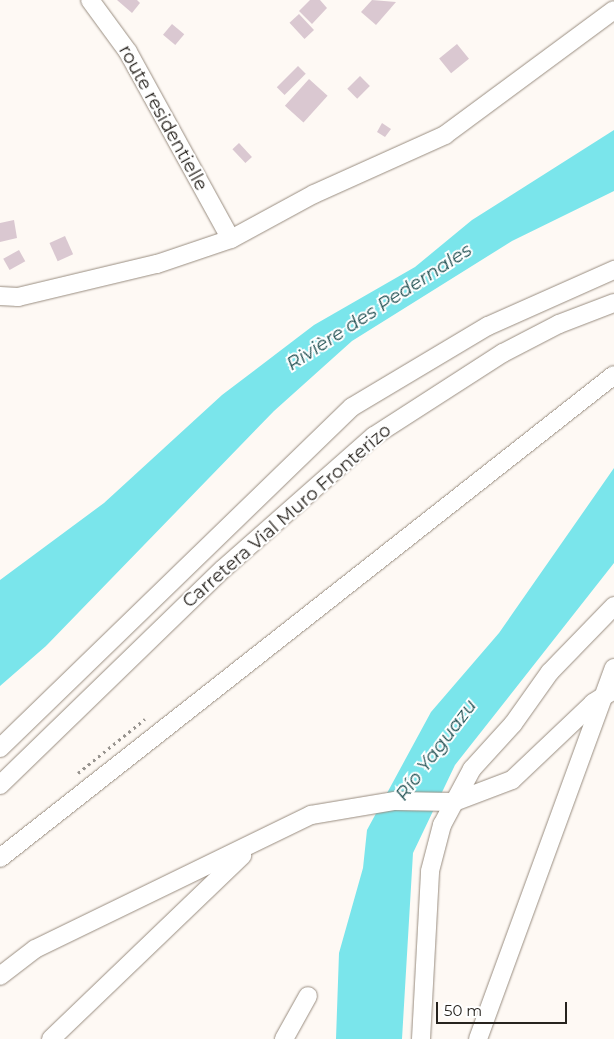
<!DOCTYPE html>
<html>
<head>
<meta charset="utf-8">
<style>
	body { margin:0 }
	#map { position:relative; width:614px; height:1039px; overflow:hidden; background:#fef9f4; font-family:Montserrat,sans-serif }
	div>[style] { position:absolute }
	.water>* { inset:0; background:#7ae5eb }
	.building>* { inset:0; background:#dac8d1; transform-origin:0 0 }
	.path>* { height:3px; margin-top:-1.5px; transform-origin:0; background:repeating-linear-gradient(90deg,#97938e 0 2.5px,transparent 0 6.5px) }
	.roads { filter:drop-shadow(0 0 1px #998d80) drop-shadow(0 0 1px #998d80) }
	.minor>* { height:18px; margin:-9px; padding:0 9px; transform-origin:9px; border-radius:9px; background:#fff }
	span { translate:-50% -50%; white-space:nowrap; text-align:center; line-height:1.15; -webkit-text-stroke:4px #fff; paint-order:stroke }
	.street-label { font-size:18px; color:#27231e }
	.water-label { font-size:19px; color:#215153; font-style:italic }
	.scale { position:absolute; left:436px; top:1002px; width:131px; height:22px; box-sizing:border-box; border:2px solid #27231e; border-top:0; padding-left:6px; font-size:15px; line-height:18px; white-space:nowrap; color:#27231e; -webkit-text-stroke:4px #fff; paint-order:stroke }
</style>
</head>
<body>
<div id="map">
	<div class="water">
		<i style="clip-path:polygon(614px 130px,614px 191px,512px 241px,352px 341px,274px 411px,46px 646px,0 686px,0 580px,104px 503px,222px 395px,314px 325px,415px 267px,472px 220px)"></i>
		<i style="clip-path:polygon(614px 468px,614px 563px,455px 765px,413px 853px,402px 1039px,336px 1039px,339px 953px,363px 868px,367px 830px,431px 712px,499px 633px)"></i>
	</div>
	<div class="building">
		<i style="clip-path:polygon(117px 0,137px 0,140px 3px,132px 13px)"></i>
		<i style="clip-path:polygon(310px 0,320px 0,327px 8px,312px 24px,299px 11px)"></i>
		<i style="clip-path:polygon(372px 0,396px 2px,376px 25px,361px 12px)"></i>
		<i style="left:299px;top:14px;width:22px;height:13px;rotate:47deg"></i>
		<i style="left:172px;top:24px;width:16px;height:14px;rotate:40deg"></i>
		<i style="left:457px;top:44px;width:19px;height:23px;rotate:51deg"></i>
		<i style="left:298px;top:66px;width:11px;height:30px;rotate:45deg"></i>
		<i style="left:360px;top:76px;width:14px;height:18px;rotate:45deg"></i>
		<i style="left:309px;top:79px;width:25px;height:36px;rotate:42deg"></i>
		<i style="clip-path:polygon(382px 123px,391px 129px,385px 137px,377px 132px)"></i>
		<i style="left:239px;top:143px;width:19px;height:9px;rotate:47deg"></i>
		<i style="clip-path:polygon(14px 220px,17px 238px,0 242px,0 223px)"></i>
		<i style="left:65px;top:236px;width:20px;height:17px;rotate:66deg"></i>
		<i style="left:19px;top:250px;width:13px;height:18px;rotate:61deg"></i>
	</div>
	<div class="path">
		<i style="left:78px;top:773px;width:86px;rotate:-38.9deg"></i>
	</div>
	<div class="roads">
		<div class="minor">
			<i style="left:90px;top:0;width:64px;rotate:53.8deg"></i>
			<i style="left:128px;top:52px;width:213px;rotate:61.2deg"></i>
			<i style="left:0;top:296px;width:18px;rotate:3deg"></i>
			<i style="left:18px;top:297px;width:143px;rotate:-13.4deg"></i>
			<i style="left:157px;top:264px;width:78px;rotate:-18.7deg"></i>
			<i style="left:231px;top:239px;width:94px;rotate:-28.5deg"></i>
			<i style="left:314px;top:194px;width:144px;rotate:-24.2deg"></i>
			<i style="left:445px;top:135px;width:210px;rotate:-36.5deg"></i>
			<i style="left:0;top:748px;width:490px;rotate:-44.1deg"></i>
			<i style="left:352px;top:407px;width:158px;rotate:-30.8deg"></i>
			<i style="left:488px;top:326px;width:138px;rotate:-24deg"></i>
			<i style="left:0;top:785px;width:310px;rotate:-44.1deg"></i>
			<i style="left:223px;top:569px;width:201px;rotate:-41.4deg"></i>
			<i style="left:374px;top:436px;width:153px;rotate:-32.8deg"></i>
			<i style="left:503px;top:353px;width:63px;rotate:-27.4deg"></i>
			<i style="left:559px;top:324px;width:59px;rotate:-20.9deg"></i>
			<i style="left:0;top:858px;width:781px;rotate:-38.19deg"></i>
			<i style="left:0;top:976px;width:44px;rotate:-37.6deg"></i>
			<i style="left:35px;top:949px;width:307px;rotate:-25.9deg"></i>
			<i style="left:311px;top:815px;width:85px;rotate:-9.5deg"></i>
			<i style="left:395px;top:801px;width:59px;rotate:1deg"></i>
			<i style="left:454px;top:802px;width:62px;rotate:-20.8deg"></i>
			<i style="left:512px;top:780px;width:112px;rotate:-43.5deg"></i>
			<i style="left:593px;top:703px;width:25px;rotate:-32deg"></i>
			<i style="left:51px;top:1039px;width:265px;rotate:-43.8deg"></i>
			<i style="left:284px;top:1039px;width:49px;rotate:-60.8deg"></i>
			<i style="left:421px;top:1039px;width:168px;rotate:-86.9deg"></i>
			<i style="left:430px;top:871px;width:48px;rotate:-75.4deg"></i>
			<i style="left:442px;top:825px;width:64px;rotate:-61.8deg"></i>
			<i style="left:472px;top:769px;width:61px;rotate:-47.7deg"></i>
			<i style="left:513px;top:724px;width:64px;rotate:-54.6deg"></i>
			<i style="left:550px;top:672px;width:92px;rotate:-45.9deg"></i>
			<i style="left:478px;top:1039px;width:395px;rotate:-69.9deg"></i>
		</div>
	</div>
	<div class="street-label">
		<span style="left:163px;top:118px;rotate:61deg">route residentielle</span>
		<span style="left:287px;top:516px;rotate:-41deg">Carretera Vial Muro Fronterizo</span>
	</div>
	<div class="water-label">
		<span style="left:379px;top:307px;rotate:-33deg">Rivière des Pedernales</span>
		<span style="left:436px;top:750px;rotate:-53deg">Río Yaguazu</span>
	</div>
	<div class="scale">50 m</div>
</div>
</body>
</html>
